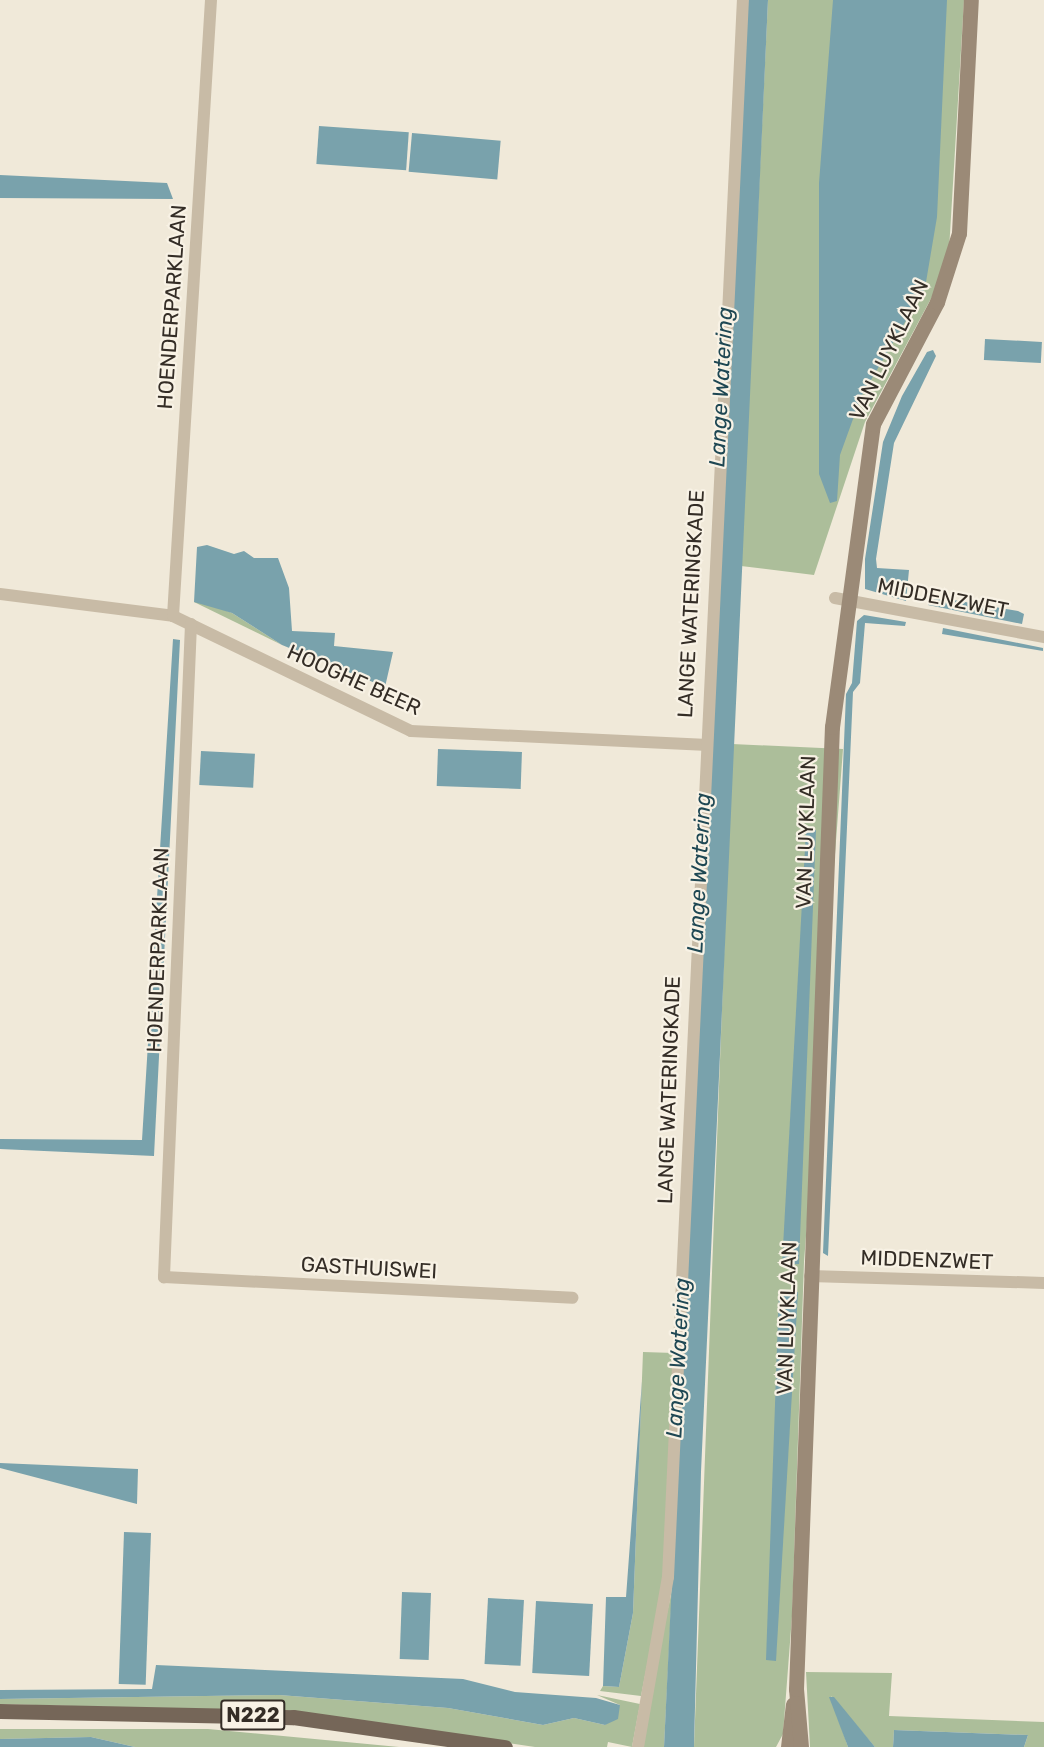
<!DOCTYPE html>
<html>
<head>
<meta charset="utf-8">
<style>
	body { margin:0 }
	#map { position:relative; width:1044px; height:1747px; overflow:hidden; background:#f0e9d9; font-family:Rubik,sans-serif }
	div>[style] { position:absolute }
	.green>* { inset:0; background:#acbe9a }
	.water>* { inset:0; background:#79a2ac; transform-origin:0 0 }
	.street>* { height:12px; margin:-6px; padding:0 6px; transform-origin:6px; border-radius:6px; background:#c8bba6 }
	.secondary>* { height:15px; margin:-7.5px; padding:0 7.5px; transform-origin:7.5px; border-radius:7.5px; background:#9b8a77 }
	.primary>* { height:15px; margin:-7.5px; padding:0 7.5px; transform-origin:7.5px; border-radius:7.5px; background:#756658 }
	span { translate:-50% -50%; white-space:nowrap; text-align:center; line-height:1.15; -webkit-text-stroke:4.5px #f8f2e5; paint-order:stroke }
	.shield-label span { padding:2px 4px; background:#f8f2e5; border:2px solid; border-radius:4px; -webkit-text-stroke-width:0 }
	.shield-label { font-size:20px; color:#342d26; font-weight:700 }
	.street-label { font-size:21px; color:#342d26 }
	.water-label { font-size:22px; color:#1e4753; font-style:italic }
</style>
</head>
<body>
<div id="map">
	<div class="green">
		<i style="clip-path:polygon(768px 0,964px 0,949px 250px,935px 291px,865px 422px,814px 575px,741px 566px)"></i>
		<i style="clip-path:polygon(202px 601px,232px 613px,282px 645px,194px 602px)"></i>
		<i style="clip-path:polygon(732px 744px,843px 749px,804px 1262px,792px 1616px,783px 1734px,776px 1747px,694px 1747px)"></i>
		<i style="clip-path:polygon(643px 1352px,674px 1353px,664px 1579px,641px 1696px,600px 1691px,603px 1686px,619px 1687px,633px 1613px)"></i>
		<i style="clip-path:polygon(672px 1590px,664px 1747px,641px 1747px,648px 1700px)"></i>
		<i style="clip-path:polygon(806px 1672px,892px 1673px,889px 1716px,1044px 1722px,1044px 1747px,1024px 1747px,1028px 1735px,894px 1730px,893px 1747px,875px 1747px,831px 1696px,848px 1747px,810px 1747px)"></i>
		<i style="clip-path:polygon(279px 1695px,448px 1708px,543px 1725px,574px 1718px,605px 1725px,620px 1705px,597px 1695px,640px 1704px,632px 1747px,608px 1742px,607px 1747px,535px 1747px,297px 1712px,0 1704px,0 1699px)"></i>
		<i style="clip-path:polygon(0 1729px,208px 1729px,399px 1747px,135px 1747px,91px 1737px,0 1739px)"></i>
	</div>
	<div class="water">
		<i style="clip-path:polygon(747px 0,768px 0,701px 1472px,694px 1747px,664px 1747px)"></i>
		<i style="clip-path:polygon(833px 0,947px 0,937px 217px,925px 288px,861px 397px,840px 455px,837px 501px,830px 503px,819px 474px,819px 183px)"></i>
		<i style="left:319px;top:126px;width:90px;height:38px;rotate:4deg"></i>
		<i style="left:412px;top:133px;width:89px;height:39px;rotate:5deg"></i>
		<i style="clip-path:polygon(0 175px,167px 183px,173px 199px,0 198px)"></i>
		<i style="left:985px;top:339px;width:57px;height:21px;rotate:3deg"></i>
		<i style="clip-path:polygon(933px 350px,936px 356px,894px 443px,876px 559px,877px 568px,909px 570px,906px 601px,865px 589px,865px 559px,883px 442px,902px 396px,927px 352px)"></i>
		<i style="clip-path:polygon(207px 545px,234px 554px,244px 551px,254px 558px,278px 558px,289px 588px,292px 631px,335px 633px,334px 646px,393px 652px,385px 687px,282px 645px,232px 613px,194px 602px,197px 547px)"></i>
		<i style="clip-path:polygon(930px 596px,1018px 611px,1024px 614px,1022px 624px,928px 605px)"></i>
		<i style="clip-path:polygon(864px 615px,906px 622px,905px 626px,865px 623px,860px 683px,853px 692px,828px 1256px,823px 1253px,846px 694px,852px 683px,857px 621px)"></i>
		<i style="clip-path:polygon(943px 628px,1043px 648px,1043px 651px,942px 634px)"></i>
		<i style="clip-path:polygon(173px 639px,180px 640px,154px 1156px,0 1149px,0 1139px,142px 1140px)"></i>
		<i style="left:438px;top:749px;width:84px;height:37px;rotate:2deg"></i>
		<i style="left:201px;top:751px;width:54px;height:34px;rotate:3deg"></i>
		<i style="clip-path:polygon(806px 830px,816px 830px,799px 1264px,782px 1265px)"></i>
		<i style="clip-path:polygon(779px 1291px,798px 1292px,776px 1661px,766px 1660px)"></i>
		<i style="clip-path:polygon(642px 1381px,633px 1613px,619px 1687px,603px 1686px,606px 1597px,626px 1597px)"></i>
		<i style="clip-path:polygon(0 1463px,138px 1469px,137px 1504px,0 1468px)"></i>
		<i style="left:124px;top:1532px;width:27px;height:152px;rotate:2deg"></i>
		<i style="left:402px;top:1592px;width:29px;height:67px;rotate:2deg"></i>
		<i style="left:488px;top:1598px;width:36px;height:66px;rotate:3deg"></i>
		<i style="left:536px;top:1601px;width:57px;height:72px;rotate:3deg"></i>
		<i style="clip-path:polygon(156px 1665px,463px 1679px,515px 1692px,596px 1698px,620px 1705px,618px 1719px,605px 1725px,574px 1718px,543px 1725px,448px 1708px,279px 1695px,0 1699px,0 1690px,152px 1689px)"></i>
		<i style="clip-path:polygon(829px 1697px,834px 1697px,875px 1747px,848px 1747px)"></i>
		<i style="clip-path:polygon(894px 1730px,1028px 1735px,1024px 1747px,893px 1747px)"></i>
		<i style="clip-path:polygon(91px 1737px,135px 1747px,0 1747px,0 1739px)"></i>
	</div>
	<div class="street">
		<i style="left:0;top:594px;width:174px;rotate:7.2deg"></i>
		<i style="left:173px;top:616px;width:264px;rotate:25.8deg"></i>
		<i style="left:411px;top:731px;width:292px;rotate:2.7deg"></i>
		<i style="left:835px;top:598px;width:213px;rotate:10.6deg"></i>
		<i style="left:173px;top:616px;width:617px;rotate:-86.47deg"></i>
		<i style="left:191px;top:624px;width:654px;rotate:92.37deg"></i>
		<i style="left:164px;top:1277px;width:409px;rotate:2.9deg"></i>
		<i style="left:810px;top:1276px;width:234px;rotate:1.7deg"></i>
		<i style="left:638px;top:1747px;width:173px;rotate:-80deg"></i>
		<i style="left:668px;top:1577px;width:1579px;rotate:-87.28deg"></i>
	</div>
	<div class="secondary">
		<i style="left:788px;top:1747px;width:43px;rotate:-83.4deg"></i>
		<i style="left:801px;top:1747px;width:58px;rotate:-94.9deg"></i>
		<i style="left:796px;top:1689px;width:963px;rotate:-87.86deg"></i>
		<i style="left:832px;top:727px;width:306px;rotate:-82.3deg"></i>
		<i style="left:873px;top:424px;width:138px;rotate:-62.3deg"></i>
		<i style="left:937px;top:302px;width:72px;rotate:-72.3deg"></i>
		<i style="left:959px;top:233px;width:233px;rotate:-87.1deg"></i>
	</div>
	<div class="primary">
		<i style="left:0;top:1711px;width:293px;rotate:1.2deg"></i>
		<i style="left:293px;top:1717px;width:214px;rotate:8.1deg"></i>
	</div>
	<div class="shield-label">
		<span style="left:253px;top:1715px">N222</span>
	</div>
	<div class="street-label">
		<span style="left:172px;top:307px;rotate:-86deg">HOENDERPARKLAAN</span>
		<span style="left:889px;top:350px;rotate:-64deg">VAN LUYKLAAN</span>
		<span style="left:943px;top:598px;rotate:11deg">MIDDENZWET</span>
		<span style="left:691px;top:604px;rotate:-87deg">LANGE WATERINGKADE</span>
		<span style="left:354px;top:680px;rotate:24deg">HOOGHE BEER</span>
		<span style="left:806px;top:832px;rotate:-88deg">VAN LUYKLAAN</span>
		<span style="left:158px;top:950px;rotate:-88deg">HOENDERPARKLAAN</span>
		<span style="left:669px;top:1090px;rotate:-88deg">LANGE WATERINGKADE</span>
		<span style="left:927px;top:1260px;rotate:2deg">MIDDENZWET</span>
		<span style="left:369px;top:1268px;rotate:3deg">GASTHUISWEI</span>
		<span style="left:787px;top:1318px;rotate:-88deg">VAN LUYKLAAN</span>
	</div>
	<div class="water-label">
		<span style="left:721px;top:387px;rotate:-87deg">Lange Watering</span>
		<span style="left:699px;top:873px;rotate:-87deg">Lange Watering</span>
		<span style="left:678px;top:1358px;rotate:-87deg">Lange Watering</span>
	</div>
</div>
</body>
</html>
